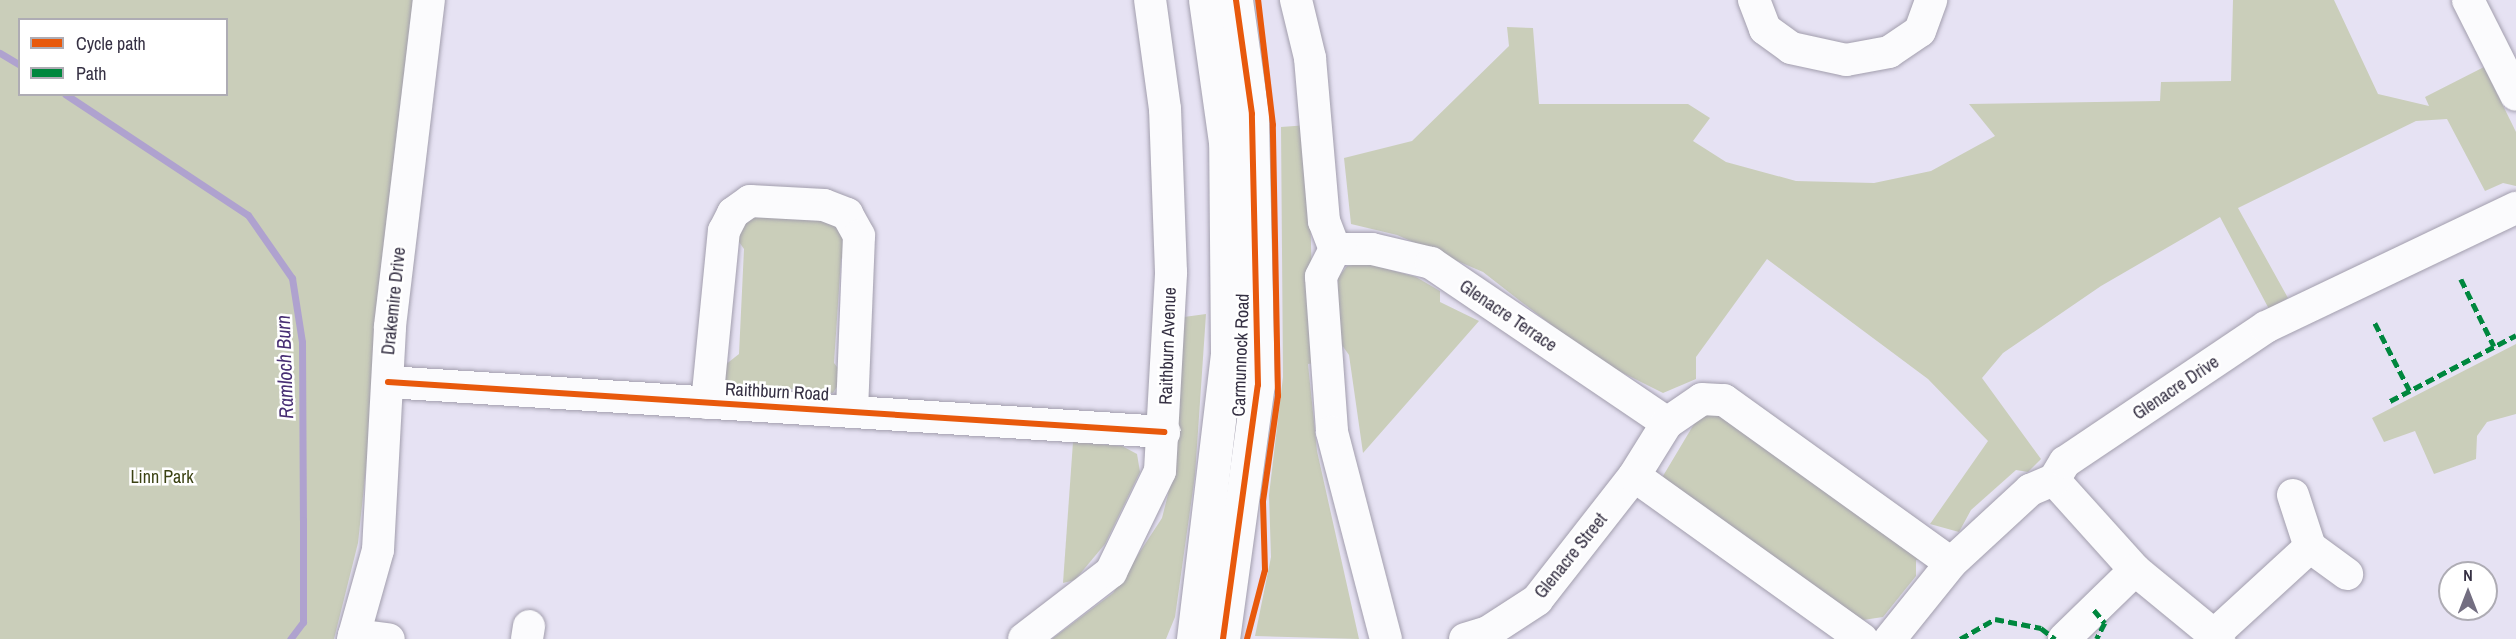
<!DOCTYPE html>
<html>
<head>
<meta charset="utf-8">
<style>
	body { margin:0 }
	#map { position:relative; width:2516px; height:639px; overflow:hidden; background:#e6e2f3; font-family:"Archivo Narrow",sans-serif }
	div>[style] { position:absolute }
	.green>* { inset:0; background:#caceba }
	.stream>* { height:7px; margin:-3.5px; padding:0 3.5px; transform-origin:3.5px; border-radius:3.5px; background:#afa2cf }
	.roads { filter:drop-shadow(0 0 2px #a29ead) drop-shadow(0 0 2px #a29ead) }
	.minor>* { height:32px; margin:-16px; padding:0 16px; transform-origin:16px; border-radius:16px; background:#fbfbfd }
	.major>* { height:33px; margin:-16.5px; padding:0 16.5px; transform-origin:16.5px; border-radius:16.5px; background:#fbfbfd }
	.quiet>* { height:4.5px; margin-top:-2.25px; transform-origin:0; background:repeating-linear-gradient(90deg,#00873e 0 9px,transparent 0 13.5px) }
	.cycleway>* { height:6px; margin:-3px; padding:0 3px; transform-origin:3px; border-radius:3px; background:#e8590c }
	span { translate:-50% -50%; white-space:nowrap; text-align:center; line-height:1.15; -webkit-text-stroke:5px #fff; paint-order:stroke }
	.street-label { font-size:18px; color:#353043 }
	.park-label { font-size:18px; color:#3b4213 }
	.water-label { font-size:20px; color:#482f74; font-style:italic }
	.legend { position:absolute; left:18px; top:18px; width:210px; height:78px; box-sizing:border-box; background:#fff; border:2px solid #aeacb4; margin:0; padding:8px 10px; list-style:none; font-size:18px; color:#353043 }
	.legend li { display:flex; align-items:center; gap:12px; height:30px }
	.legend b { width:30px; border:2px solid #aeacb4 }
	.north { position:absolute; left:2438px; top:561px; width:60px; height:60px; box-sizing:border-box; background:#fff; border:2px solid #aeacb4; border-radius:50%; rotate:0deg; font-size:16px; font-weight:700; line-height:24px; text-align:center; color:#353043 }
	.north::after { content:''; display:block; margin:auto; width:21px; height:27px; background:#736e81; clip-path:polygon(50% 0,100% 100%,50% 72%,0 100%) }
</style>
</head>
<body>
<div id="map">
	<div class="green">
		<i style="clip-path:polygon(evenodd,0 0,416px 0,358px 543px,334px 639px,0 639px,0 0,20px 20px,226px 20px,226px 94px,20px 94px,20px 20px)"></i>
		<i style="clip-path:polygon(2233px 0,2334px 0,2378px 94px,2429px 106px,2425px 97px,2484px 67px,2516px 132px,2516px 186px,2503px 183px,2485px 191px,2447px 119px,2416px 121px,2238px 208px,2288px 298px,2269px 309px,2220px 217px,2101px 286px,2003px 353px,1982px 378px,2041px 459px,2028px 472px,2016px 470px,1971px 510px,1959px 532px,1930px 524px,1988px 441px,1928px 379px,1767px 259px,1696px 357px,1696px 379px,1663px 393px,1595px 359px,1483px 272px,1397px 235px,1351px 224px,1344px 158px,1412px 141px,1509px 46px,1507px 27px,1533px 28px,1539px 104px,1688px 104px,1710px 118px,1693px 141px,1726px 162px,1796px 181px,1874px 183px,1931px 171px,1995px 136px,1969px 104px,2160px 101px,2161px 82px,2231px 81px)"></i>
		<i style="clip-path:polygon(1308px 125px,1314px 363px,1308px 364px,1317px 451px,1359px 639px,1255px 636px,1271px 557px,1269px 495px,1283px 377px,1281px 127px)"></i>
		<i style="clip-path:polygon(750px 211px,830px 215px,853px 247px,841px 259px,834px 363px,844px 376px,833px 393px,726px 383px,725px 365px,739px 354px,744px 249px,735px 236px)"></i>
		<i style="clip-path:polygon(1365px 263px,1416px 277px,1440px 291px,1440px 302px,1479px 321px,1363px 453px,1349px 355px,1339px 341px,1338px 278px,1347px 266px)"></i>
		<i style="clip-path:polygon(1206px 314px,1195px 475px,1175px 617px,1166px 639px,1052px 639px,1113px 593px,1162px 518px,1176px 463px,1184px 317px)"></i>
		<i style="clip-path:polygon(2516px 344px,2516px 414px,2487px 422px,2477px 436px,2476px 459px,2434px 474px,2415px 431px,2384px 442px,2372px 418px)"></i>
		<i style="clip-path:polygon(1714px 410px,1923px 559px,1916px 560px,1916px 576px,1883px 617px,1863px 620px,1660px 481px,1697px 419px)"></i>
		<i style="clip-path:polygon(1073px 442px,1122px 446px,1137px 454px,1140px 472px,1105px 544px,1075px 580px,1063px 583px)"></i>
	</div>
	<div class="stream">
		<i style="left:0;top:53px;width:23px;rotate:31deg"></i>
		<i style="left:65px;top:94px;width:219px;rotate:33.5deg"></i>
		<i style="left:248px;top:215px;width:77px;rotate:55.1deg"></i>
		<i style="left:292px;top:278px;width:65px;rotate:81.1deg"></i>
		<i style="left:302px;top:342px;width:178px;rotate:89.7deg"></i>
		<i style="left:303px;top:520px;width:102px;rotate:90deg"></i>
		<i style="left:303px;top:622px;width:21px;rotate:127deg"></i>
	</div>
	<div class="roads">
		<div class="minor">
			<i style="left:1296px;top:0;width:60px;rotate:76.4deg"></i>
			<i style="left:1310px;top:58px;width:164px;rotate:85.1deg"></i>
			<i style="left:1324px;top:221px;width:30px;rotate:69deg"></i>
			<i style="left:1335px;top:249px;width:31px;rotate:117deg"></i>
			<i style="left:1321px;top:277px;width:155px;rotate:85.9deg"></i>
			<i style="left:1332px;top:432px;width:214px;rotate:75.4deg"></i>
			<i style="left:1754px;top:0;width:31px;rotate:69deg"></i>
			<i style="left:1765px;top:29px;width:32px;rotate:36deg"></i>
			<i style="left:1791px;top:48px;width:56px;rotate:12.3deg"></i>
			<i style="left:1846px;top:60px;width:44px;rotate:-10.5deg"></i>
			<i style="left:1889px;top:52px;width:37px;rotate:-34deg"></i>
			<i style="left:1920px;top:31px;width:33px;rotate:-70deg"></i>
			<i style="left:2468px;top:0;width:106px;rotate:63.2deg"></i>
			<i style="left:1335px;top:249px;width:37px"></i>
			<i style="left:1372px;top:249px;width:61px;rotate:13.3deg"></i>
			<i style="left:1431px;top:263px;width:285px;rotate:34.1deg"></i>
			<i style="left:388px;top:382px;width:778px;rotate:3.69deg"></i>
			<i style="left:707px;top:403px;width:173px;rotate:-84.4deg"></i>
			<i style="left:724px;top:231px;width:20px;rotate:-63deg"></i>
			<i style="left:733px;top:213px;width:21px;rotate:-35deg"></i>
			<i style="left:750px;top:201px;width:74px;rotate:3.1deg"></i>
			<i style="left:824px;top:205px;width:25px;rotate:21deg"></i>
			<i style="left:847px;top:214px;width:25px;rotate:61deg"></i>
			<i style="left:859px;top:236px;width:175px;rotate:92.3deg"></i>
			<i style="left:2054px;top:480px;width:121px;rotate:48deg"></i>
			<i style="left:2135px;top:570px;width:109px;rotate:39.4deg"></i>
			<i style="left:2293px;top:495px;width:55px;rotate:71.9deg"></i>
			<i style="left:2310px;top:547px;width:46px;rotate:36.1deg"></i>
			<i style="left:2215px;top:634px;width:129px;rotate:-42.5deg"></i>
			<i style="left:354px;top:635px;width:35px;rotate:7deg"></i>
			<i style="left:353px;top:639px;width:92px;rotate:-74.3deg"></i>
			<i style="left:378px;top:550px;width:224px;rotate:-86.9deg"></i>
			<i style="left:390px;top:326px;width:328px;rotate:-83.2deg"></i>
			<i style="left:527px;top:639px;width:13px;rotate:-81deg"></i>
			<i style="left:1024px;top:639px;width:110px;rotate:-37.6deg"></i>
			<i style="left:1111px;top:572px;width:112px;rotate:-64.1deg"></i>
			<i style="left:1160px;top:471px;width:199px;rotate:-86.8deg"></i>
			<i style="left:1171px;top:272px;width:163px;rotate:-92.1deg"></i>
			<i style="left:1165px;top:109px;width:110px;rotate:-97.8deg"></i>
			<i style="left:1465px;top:639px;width:24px;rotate:-17deg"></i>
			<i style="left:1488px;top:632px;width:59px;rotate:-33.1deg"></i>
			<i style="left:1537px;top:600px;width:157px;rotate:-52deg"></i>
			<i style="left:1862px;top:639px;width:280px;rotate:-144.4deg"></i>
			<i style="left:1634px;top:476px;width:62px;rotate:-58.1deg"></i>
			<i style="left:1667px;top:423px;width:42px;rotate:-34.4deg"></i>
			<i style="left:1702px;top:399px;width:22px;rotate:3deg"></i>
			<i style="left:1724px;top:400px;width:279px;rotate:35.7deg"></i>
			<i style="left:1890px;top:639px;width:97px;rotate:-51.2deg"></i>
			<i style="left:1951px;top:563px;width:108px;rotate:-42.7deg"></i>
			<i style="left:2030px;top:490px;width:26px;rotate:-23deg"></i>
			<i style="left:2054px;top:480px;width:21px;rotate:-59deg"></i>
			<i style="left:2065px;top:462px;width:242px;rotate:-33.9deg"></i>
			<i style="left:2266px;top:327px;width:277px;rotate:-25.5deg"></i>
			<i style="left:2064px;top:639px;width:99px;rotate:-44.2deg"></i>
		</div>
		<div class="major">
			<i style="left:1193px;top:639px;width:288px;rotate:-83.2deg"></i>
			<i style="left:1227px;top:353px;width:211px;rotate:-90.5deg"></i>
			<i style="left:1225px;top:142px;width:143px;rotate:-98deg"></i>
			<i style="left:1223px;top:639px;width:256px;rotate:-82.2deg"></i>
			<i style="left:1258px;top:385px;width:271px;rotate:-91.3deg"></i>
			<i style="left:1252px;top:114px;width:115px;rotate:-98deg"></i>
		</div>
	</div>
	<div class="quiet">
		<i style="left:2461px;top:279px;width:75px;rotate:63.8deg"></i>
		<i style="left:2375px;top:323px;width:76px;rotate:62.8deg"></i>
		<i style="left:2390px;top:401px;width:142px;rotate:-27.6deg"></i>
		<i style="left:2094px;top:610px;width:17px;rotate:50deg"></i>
		<i style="left:2105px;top:623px;width:18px;rotate:117deg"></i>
		<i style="left:1960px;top:639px;width:40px;rotate:-29.7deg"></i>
		<i style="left:1995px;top:619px;width:47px;rotate:11.1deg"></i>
		<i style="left:2041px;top:628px;width:18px;rotate:38deg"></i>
	</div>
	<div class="cycleway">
		<i style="left:388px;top:382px;width:778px;rotate:3.69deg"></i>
		<i style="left:1223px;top:639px;width:256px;rotate:-82.2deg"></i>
		<i style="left:1258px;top:385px;width:271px;rotate:-91.3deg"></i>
		<i style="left:1252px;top:114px;width:115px;rotate:-98deg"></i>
		<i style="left:1247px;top:639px;width:71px;rotate:-75.4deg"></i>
		<i style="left:1265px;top:570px;width:69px;rotate:-91.7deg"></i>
		<i style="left:1263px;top:501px;width:106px;rotate:-81.9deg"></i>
		<i style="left:1278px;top:396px;width:271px;rotate:-91.1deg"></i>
		<i style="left:1273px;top:125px;width:126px;rotate:-96.8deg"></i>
	</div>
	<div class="street-label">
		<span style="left:394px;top:301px;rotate:-84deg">Drakemire Drive</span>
		<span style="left:1508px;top:316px;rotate:34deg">Glenacre Terrace</span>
		<span style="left:1168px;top:346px;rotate:-88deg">Raithburn Avenue</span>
		<span style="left:1241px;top:355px;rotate:-88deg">Carmunnock Road</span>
		<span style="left:2176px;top:388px;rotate:-34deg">Glenacre Drive</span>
		<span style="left:777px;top:392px;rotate:3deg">Raithburn Road</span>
		<span style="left:1571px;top:556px;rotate:-51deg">Glenacre Street</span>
	</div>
	<div class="park-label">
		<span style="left:162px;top:477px">Linn Park</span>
	</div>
	<div class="water-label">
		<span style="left:284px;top:367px;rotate:-92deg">Ramloch Burn</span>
	</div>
	<ul class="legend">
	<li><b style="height:8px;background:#e8590c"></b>Cycle path</li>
	<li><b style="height:8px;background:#00873e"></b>Path</li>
	</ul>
	<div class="north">N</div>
</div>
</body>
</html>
